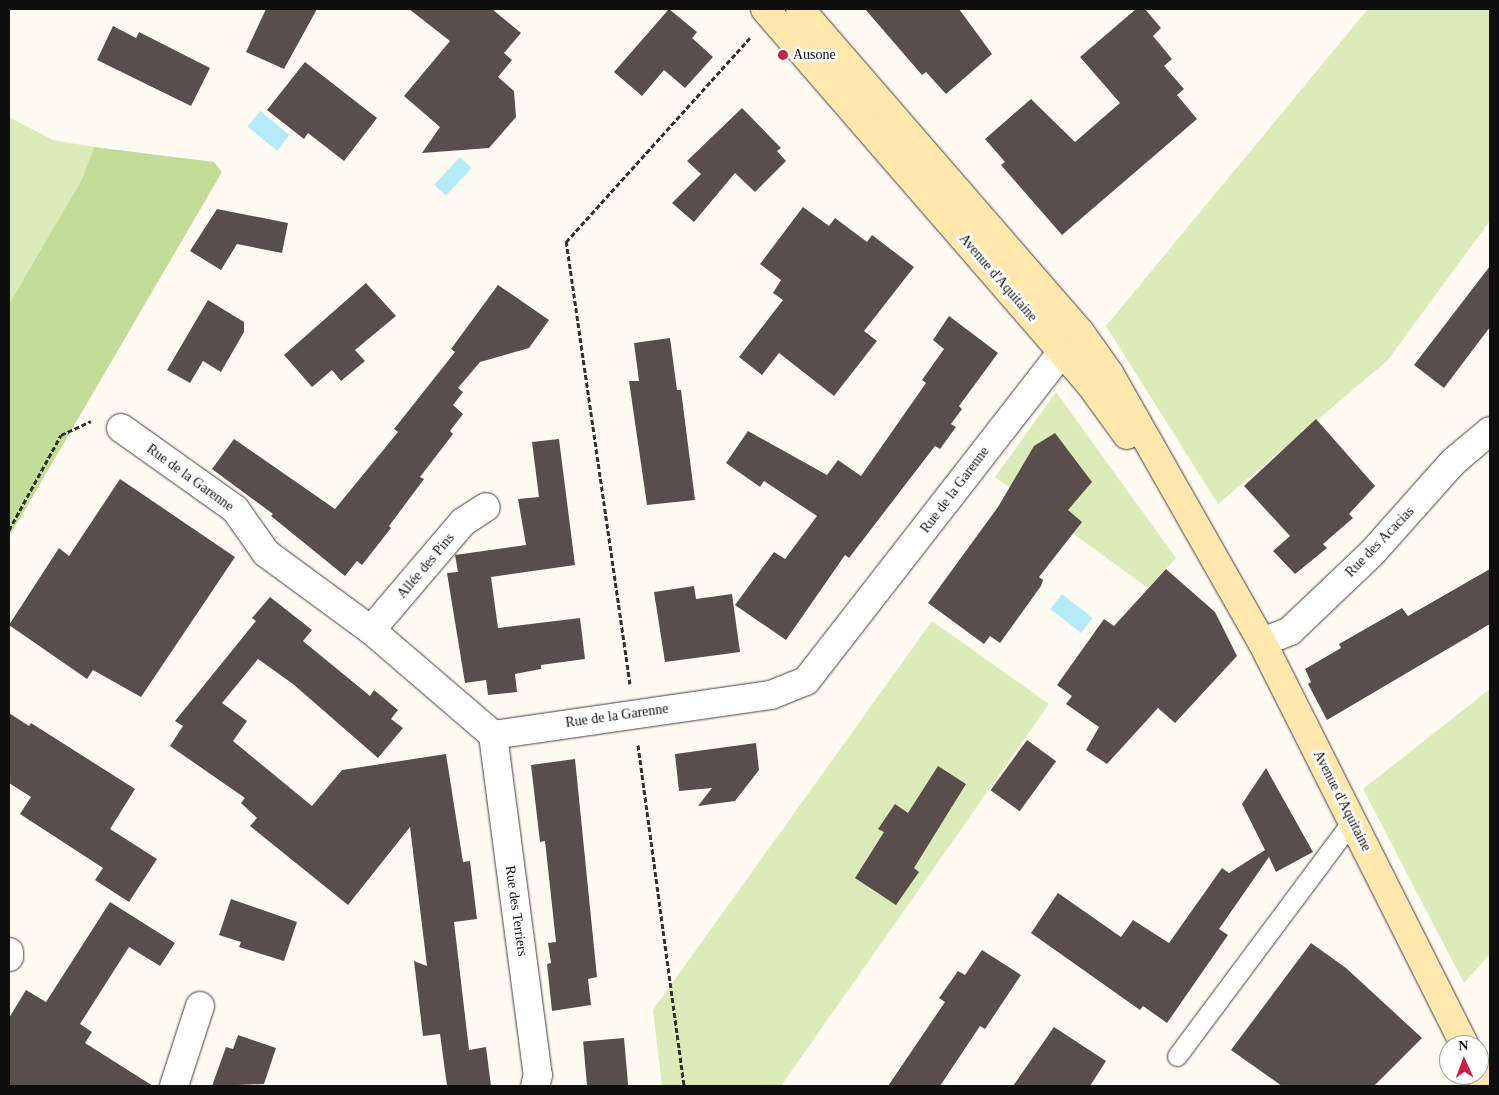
<!DOCTYPE html>
<html>
<head>
<meta charset="utf-8">
<style>
	body { margin:0 }
	#map { position:relative; width:1499px; height:1095px; overflow:hidden; background:#fffaf2; font-family:Georgia,serif }
	div>[style] { position:absolute }
	.green>* { inset:0; background:#dcebba }
	.forest>* { inset:0; background:#c3dd98 }
	.water>* { inset:0; background:#b5ebf8; transform-origin:0 0 }
	.building>* { inset:0; background:#594e4b; transform-origin:0 0 }
	.path>* { height:3px; margin-top:-1.5px; transform-origin:0; background:repeating-linear-gradient(90deg,#313131 0 5px,transparent 0 7.5px) }
	.roads { filter:drop-shadow(0 0 1px #424242) drop-shadow(0 0 1px #424242) }
	.lane>* { height:19px; margin:-9.5px; padding:0 9.5px; transform-origin:9.5px; border-radius:9.5px; background:#fff }
	.street>* { height:28px; margin:-14px; padding:0 14px; transform-origin:14px; border-radius:14px; background:#fff }
	.secondary>* { height:28px; margin:-14px; padding:0 14px; transform-origin:14px; border-radius:14px; background:#ffe7ad }
	.dots>* { width:14px; height:14px; translate:-50% -50%; box-sizing:border-box; border:2px solid #fff; border-radius:50% }
	span { translate:-50% -50%; white-space:nowrap; text-align:center; line-height:1.15; -webkit-text-stroke:5px #fff; paint-order:stroke }
	.poi-label { font-size:14px; color:#0f0f0f }
	.left { translate:0 -50%; text-align:left }
	.street-label { font-size:14px; color:#0f0f0f }
	.frame { position:absolute; inset:0; border:10px solid #0f0f0f; pointer-events:none }
	.north { position:absolute; left:1439px; top:1035px; width:50px; height:50px; box-sizing:border-box; background:#fff; border:1px solid #9f9f9f; border-radius:50%; rotate:358deg; font-size:14px; font-weight:700; line-height:20px; text-align:center; color:#0f0f0f }
	.north::after { content:''; display:block; margin:auto; width:18px; height:22px; background:#c52247; clip-path:polygon(50% 0,100% 100%,50% 72%,0 100%) }
</style>
</head>
<body>
<div id="map">
	<div class="green">
		<i style="clip-path:polygon(1368px 9px,1490px 9px,1490px 221px,1387px 361px,1218px 504px,1106px 326px)"></i>
		<i style="clip-path:polygon(9px 117px,53px 140px,94px 147px,82px 179px,9px 304px)"></i>
		<i style="clip-path:polygon(1056px 392px,1176px 558px,1148px 588px,995px 477px)"></i>
		<i style="clip-path:polygon(932px 621px,1049px 704px,781px 1086px,662px 1086px,653px 1010px)"></i>
		<i style="clip-path:polygon(1490px 689px,1490px 954px,1464px 983px,1363px 789px)"></i>
	</div>
	<div class="forest">
		<i style="clip-path:polygon(94px 147px,214px 162px,222px 172px,9px 537px,9px 304px,82px 179px)"></i>
	</div>
	<div class="water">
		<i style="left:260px;top:111px;width:38px;height:20px;rotate:39deg"></i>
		<i style="left:460px;top:157px;width:16px;height:38px;rotate:43deg"></i>
		<i style="left:1062px;top:594px;width:39px;height:19px;rotate:38deg"></i>
	</div>
	<div class="building">
		<i style="clip-path:polygon(266px 9px,317px 9px,284px 69px,246px 52px)"></i>
		<i style="clip-path:polygon(409px 9px,492px 9px,521px 33px,504px 53px,512px 60px,498px 77px,514px 91px,516px 117px,489px 148px,422px 153px,440px 127px,404px 96px,450px 41px)"></i>
		<i style="clip-path:polygon(669px 9px,697px 32px,692px 38px,713px 57px,685px 88px,664px 70px,642px 96px,614px 72px)"></i>
		<i style="clip-path:polygon(865px 9px,959px 9px,992px 54px,946px 94px,926px 72px,922px 75px)"></i>
		<i style="clip-path:polygon(1136px 9px,1145px 9px,1161px 28px,1153px 36px,1172px 59px,1164px 66px,1184px 89px,1177px 95px,1197px 119px,1062px 235px,1001px 165px,1005px 162px,985px 139px,1031px 99px,1075px 142px,1120px 103px,1080px 57px)"></i>
		<i style="clip-path:polygon(113px 26px,136px 38px,139px 32px,210px 68px,191px 106px,97px 60px)"></i>
		<i style="clip-path:polygon(305px 62px,377px 118px,344px 161px,308px 133px,304px 139px,267px 110px)"></i>
		<i style="clip-path:polygon(742px 108px,781px 148px,777px 151px,786px 161px,755px 192px,735px 173px,694px 222px,672px 203px,701px 174px,687px 161px)"></i>
		<i style="clip-path:polygon(803px 207px,829px 226px,835px 218px,867px 242px,872px 235px,914px 267px,864px 331px,877px 341px,834px 396px,779px 353px,762px 375px,739px 357px,783px 300px,773px 293px,781px 280px,760px 264px)"></i>
		<i style="clip-path:polygon(217px 209px,288px 223px,282px 253px,237px 244px,221px 270px,190px 251px)"></i>
		<i style="clip-path:polygon(1490px 266px,1490px 327px,1444px 388px,1414px 365px)"></i>
		<i style="clip-path:polygon(366px 283px,396px 316px,355px 350px,365px 361px,341px 381px,332px 370px,312px 387px,284px 355px)"></i>
		<i style="clip-path:polygon(498px 285px,549px 320px,529px 348px,480px 362px,458px 388px,463px 392px,453px 405px,463px 414px,450px 431px,453px 434px,420px 477px,424px 479px,389px 526px,391px 528px,362px 565px,357px 561px,345px 576px,271px 516px,273px 514px,212px 469px,234px 439px,335px 509px,398px 432px,394px 429px,455px 352px,451px 349px)"></i>
		<i style="clip-path:polygon(208px 300px,244px 322px,244px 332px,221px 372px,203px 361px,190px 383px,167px 370px)"></i>
		<i style="clip-path:polygon(949px 316px,998px 353px,959px 406px,962px 409px,951px 424px,956px 427px,940px 449px,935px 446px,849px 558px,845px 555px,786px 640px,735px 605px,774px 552px,785px 559px,817px 516px,764px 481px,760px 487px,726px 463px,748px 431px,827px 475px,838px 460px,861px 476px,926px 383px,922px 380px,944px 349px,933px 340px)"></i>
		<i style="clip-path:polygon(670px 338px,677px 390px,681px 390px,695px 500px,647px 505px,629px 381px,639px 381px,634px 343px)"></i>
		<i style="clip-path:polygon(1316px 419px,1375px 486px,1349px 514px,1353px 518px,1323px 544px,1327px 548px,1295px 574px,1273px 551px,1290px 536px,1244px 486px)"></i>
		<i style="clip-path:polygon(1055px 433px,1092px 482px,1068px 510px,1082px 522px,1039px 577px,1043px 580px,1041px 586px,1000px 643px,990px 636px,984px 644px,928px 603px,998px 507px,1034px 446px)"></i>
		<i style="clip-path:polygon(559px 439px,575px 565px,491px 577px,498px 628px,580px 618px,585px 659px,541px 665px,541px 669px,515px 674px,517px 692px,488px 695px,486px 680px,465px 683px,447px 573px,458px 572px,455px 555px,526px 545px,518px 499px,539px 497px,532px 442px)"></i>
		<i style="clip-path:polygon(120px 479px,235px 557px,141px 697px,93px 670px,87px 679px,9px 625px,59px 548px,69px 556px)"></i>
		<i style="clip-path:polygon(1166px 569px,1215px 612px,1237px 656px,1175px 723px,1158px 708px,1107px 764px,1086px 750px,1099px 727px,1066px 704px,1072px 696px,1057px 685px,1104px 619px,1114px 626px)"></i>
		<i style="clip-path:polygon(1490px 569px,1490px 624px,1327px 720px,1308px 684px,1311px 682px,1305px 669px,1341px 648px,1339px 644px,1402px 608px,1408px 616px)"></i>
		<i style="clip-path:polygon(694px 586px,696px 599px,732px 594px,740px 652px,665px 662px,654px 592px)"></i>
		<i style="clip-path:polygon(270px 597px,312px 630px,303px 641px,370px 696px,374px 690px,398px 710px,391px 719px,403px 728px,378px 758px,293px 684px,258px 659px,222px 703px,247px 721px,233px 741px,312px 806px,342px 770px,446px 754px,463px 862px,470px 861px,477px 919px,454px 922px,469px 1050px,486px 1047px,491px 1086px,447px 1086px,440px 1034px,423px 1036px,414px 961px,427px 966px,410px 827px,348px 905px,250px 826px,257px 818px,241px 803px,245px 798px,170px 746px,183px 726px,175px 721px,256px 621px,252px 618px)"></i>
		<i style="clip-path:polygon(9px 713px,29px 726px,31px 723px,135px 789px,110px 829px,157px 859px,129px 902px,95px 880px,103px 868px,20px 814px,31px 797px,9px 783px)"></i>
		<i style="left:1027px;top:740px;width:36px;height:62px;rotate:36deg"></i>
		<i style="clip-path:polygon(756px 743px,759px 770px,735px 801px,698px 806px,712px 788px,679px 791px,675px 754px)"></i>
		<i style="clip-path:polygon(575px 759px,597px 977px,588px 979px,591px 1005px,552px 1011px,547px 964px,551px 963px,548px 943px,556px 942px,545px 841px,540px 842px,531px 765px)"></i>
		<i style="clip-path:polygon(938px 766px,966px 784px,914px 868px,919px 872px,896px 905px,855px 878px,884px 832px,878px 829px,895px 804px,908px 813px)"></i>
		<i style="clip-path:polygon(1266px 768px,1313px 852px,1276px 872px,1269px 857px,1219px 929px,1228px 935px,1167px 1023px,1143px 1006px,1140px 1010px,1031px 933px,1058px 893px,1121px 937px,1133px 920px,1169px 943px,1222px 868px,1229px 873px,1265px 850px,1242px 804px)"></i>
		<i style="clip-path:polygon(231px 899px,297px 922px,284px 961px,239px 947px,241px 942px,219px 935px)"></i>
		<i style="clip-path:polygon(110px 902px,175px 943px,160px 966px,129px 947px,80px 1024px,92px 1032px,85px 1043px,153px 1086px,9px 1086px,9px 1018px,26px 990px,46px 1002px)"></i>
		<i style="clip-path:polygon(1311px 943px,1346px 968px,1422px 1038px,1374px 1086px,1282px 1086px,1231px 1050px)"></i>
		<i style="clip-path:polygon(982px 950px,1021px 975px,985px 1029px,980px 1026px,940px 1086px,888px 1086px,945px 1002px,939px 998px,958px 971px,965px 975px)"></i>
		<i style="clip-path:polygon(1054px 1027px,1106px 1061px,1090px 1086px,1013px 1086px)"></i>
		<i style="clip-path:polygon(238px 1035px,276px 1048px,264px 1084px,212px 1086px,226px 1047px,233px 1049px)"></i>
		<i style="left:624px;top:1038px;width:48px;height:41px;rotate:85deg"></i>
	</div>
	<div class="path">
		<i style="left:9px;top:530px;width:108px;rotate:-61.3deg"></i>
		<i style="left:61px;top:435px;width:33px;rotate:-25deg"></i>
		<i style="left:630px;top:684px;width:447px;rotate:-98.2deg"></i>
		<i style="left:566px;top:242px;width:275px;rotate:-48deg"></i>
		<i style="left:638px;top:745px;width:344px;rotate:82.3deg"></i>
	</div>
	<div class="roads">
		<div class="lane">
			<i style="left:1177px;top:1056px;width:293px;rotate:-53.3deg"></i>
		</div>
		<div class="street">
			<i style="left:121px;top:428px;width:140px;rotate:35.4deg"></i>
			<i style="left:235px;top:509px;width:54px;rotate:54.8deg"></i>
			<i style="left:266px;top:553px;width:130px;rotate:36.3deg"></i>
			<i style="left:371px;top:630px;width:161px;rotate:40.7deg"></i>
			<i style="left:493px;top:735px;width:281px;rotate:-8.2deg"></i>
			<i style="left:771px;top:695px;width:38px;rotate:-22deg"></i>
			<i style="left:806px;top:681px;width:417px;rotate:-52.1deg"></i>
			<i style="left:371px;top:630px;width:142px;rotate:-49.6deg"></i>
			<i style="left:463px;top:522px;width:27px;rotate:-33deg"></i>
			<i style="left:1262px;top:642px;width:30px;rotate:-21deg"></i>
			<i style="left:1290px;top:631px;width:113px;rotate:-43.6deg"></i>
			<i style="left:1372px;top:553px;width:122px;rotate:-48.3deg"></i>
			<i style="left:1453px;top:462px;width:48px;rotate:-40deg"></i>
			<i style="left:493px;top:735px;width:343px;rotate:82.5deg"></i>
			<i style="left:538px;top:1075px;width:11px;rotate:105deg"></i>
			<i style="left:9px;top:952px;width:5px;rotate:90deg"></i>
			<i style="left:174px;top:1086px;width:84px;rotate:-72deg"></i>
		</div>
		<div class="secondary">
			<i style="left:765px;top:9px;width:496px;rotate:49.1deg"></i>
			<i style="left:1090px;top:384px;width:63px;rotate:54deg"></i>
			<i style="left:800px;top:9px;width:427px;rotate:49.1deg"></i>
			<i style="left:1080px;top:332px;width:50px;rotate:54.7deg"></i>
			<i style="left:1109px;top:373px;width:309px;rotate:60.4deg"></i>
			<i style="left:1262px;top:642px;width:451px;rotate:63.3deg"></i>
			<i style="left:1479px;top:1073px;width:15px;rotate:62deg"></i>
		</div>
	</div>
	<div class="dots">
		<i style="left:783px;top:55px;background:#c52247"></i>
	</div>
	<div class="poi-label">
		<span class="left" style="left:793px;top:55px">Ausone</span>
	</div>
	<div class="street-label">
		<span style="left:998px;top:278px;rotate:49deg">Avenue d'Aquitaine</span>
		<span style="left:190px;top:478px;rotate:36deg">Rue de la Garenne</span>
		<span style="left:955px;top:490px;rotate:-53deg">Rue de la Garenne</span>
		<span style="left:1380px;top:542px;rotate:-46deg">Rue des Acacias</span>
		<span style="left:426px;top:566px;rotate:-50deg">Allée des Pins</span>
		<span style="left:617px;top:716px;rotate:-8deg">Rue de la Garenne</span>
		<span style="left:1342px;top:801px;rotate:63deg">Avenue d'Aquitaine</span>
		<span style="left:516px;top:911px;rotate:82deg">Rue des Terriers</span>
	</div>
	<div class="frame"></div>
	<div class="north">N</div>
</div>
</body>
</html>
